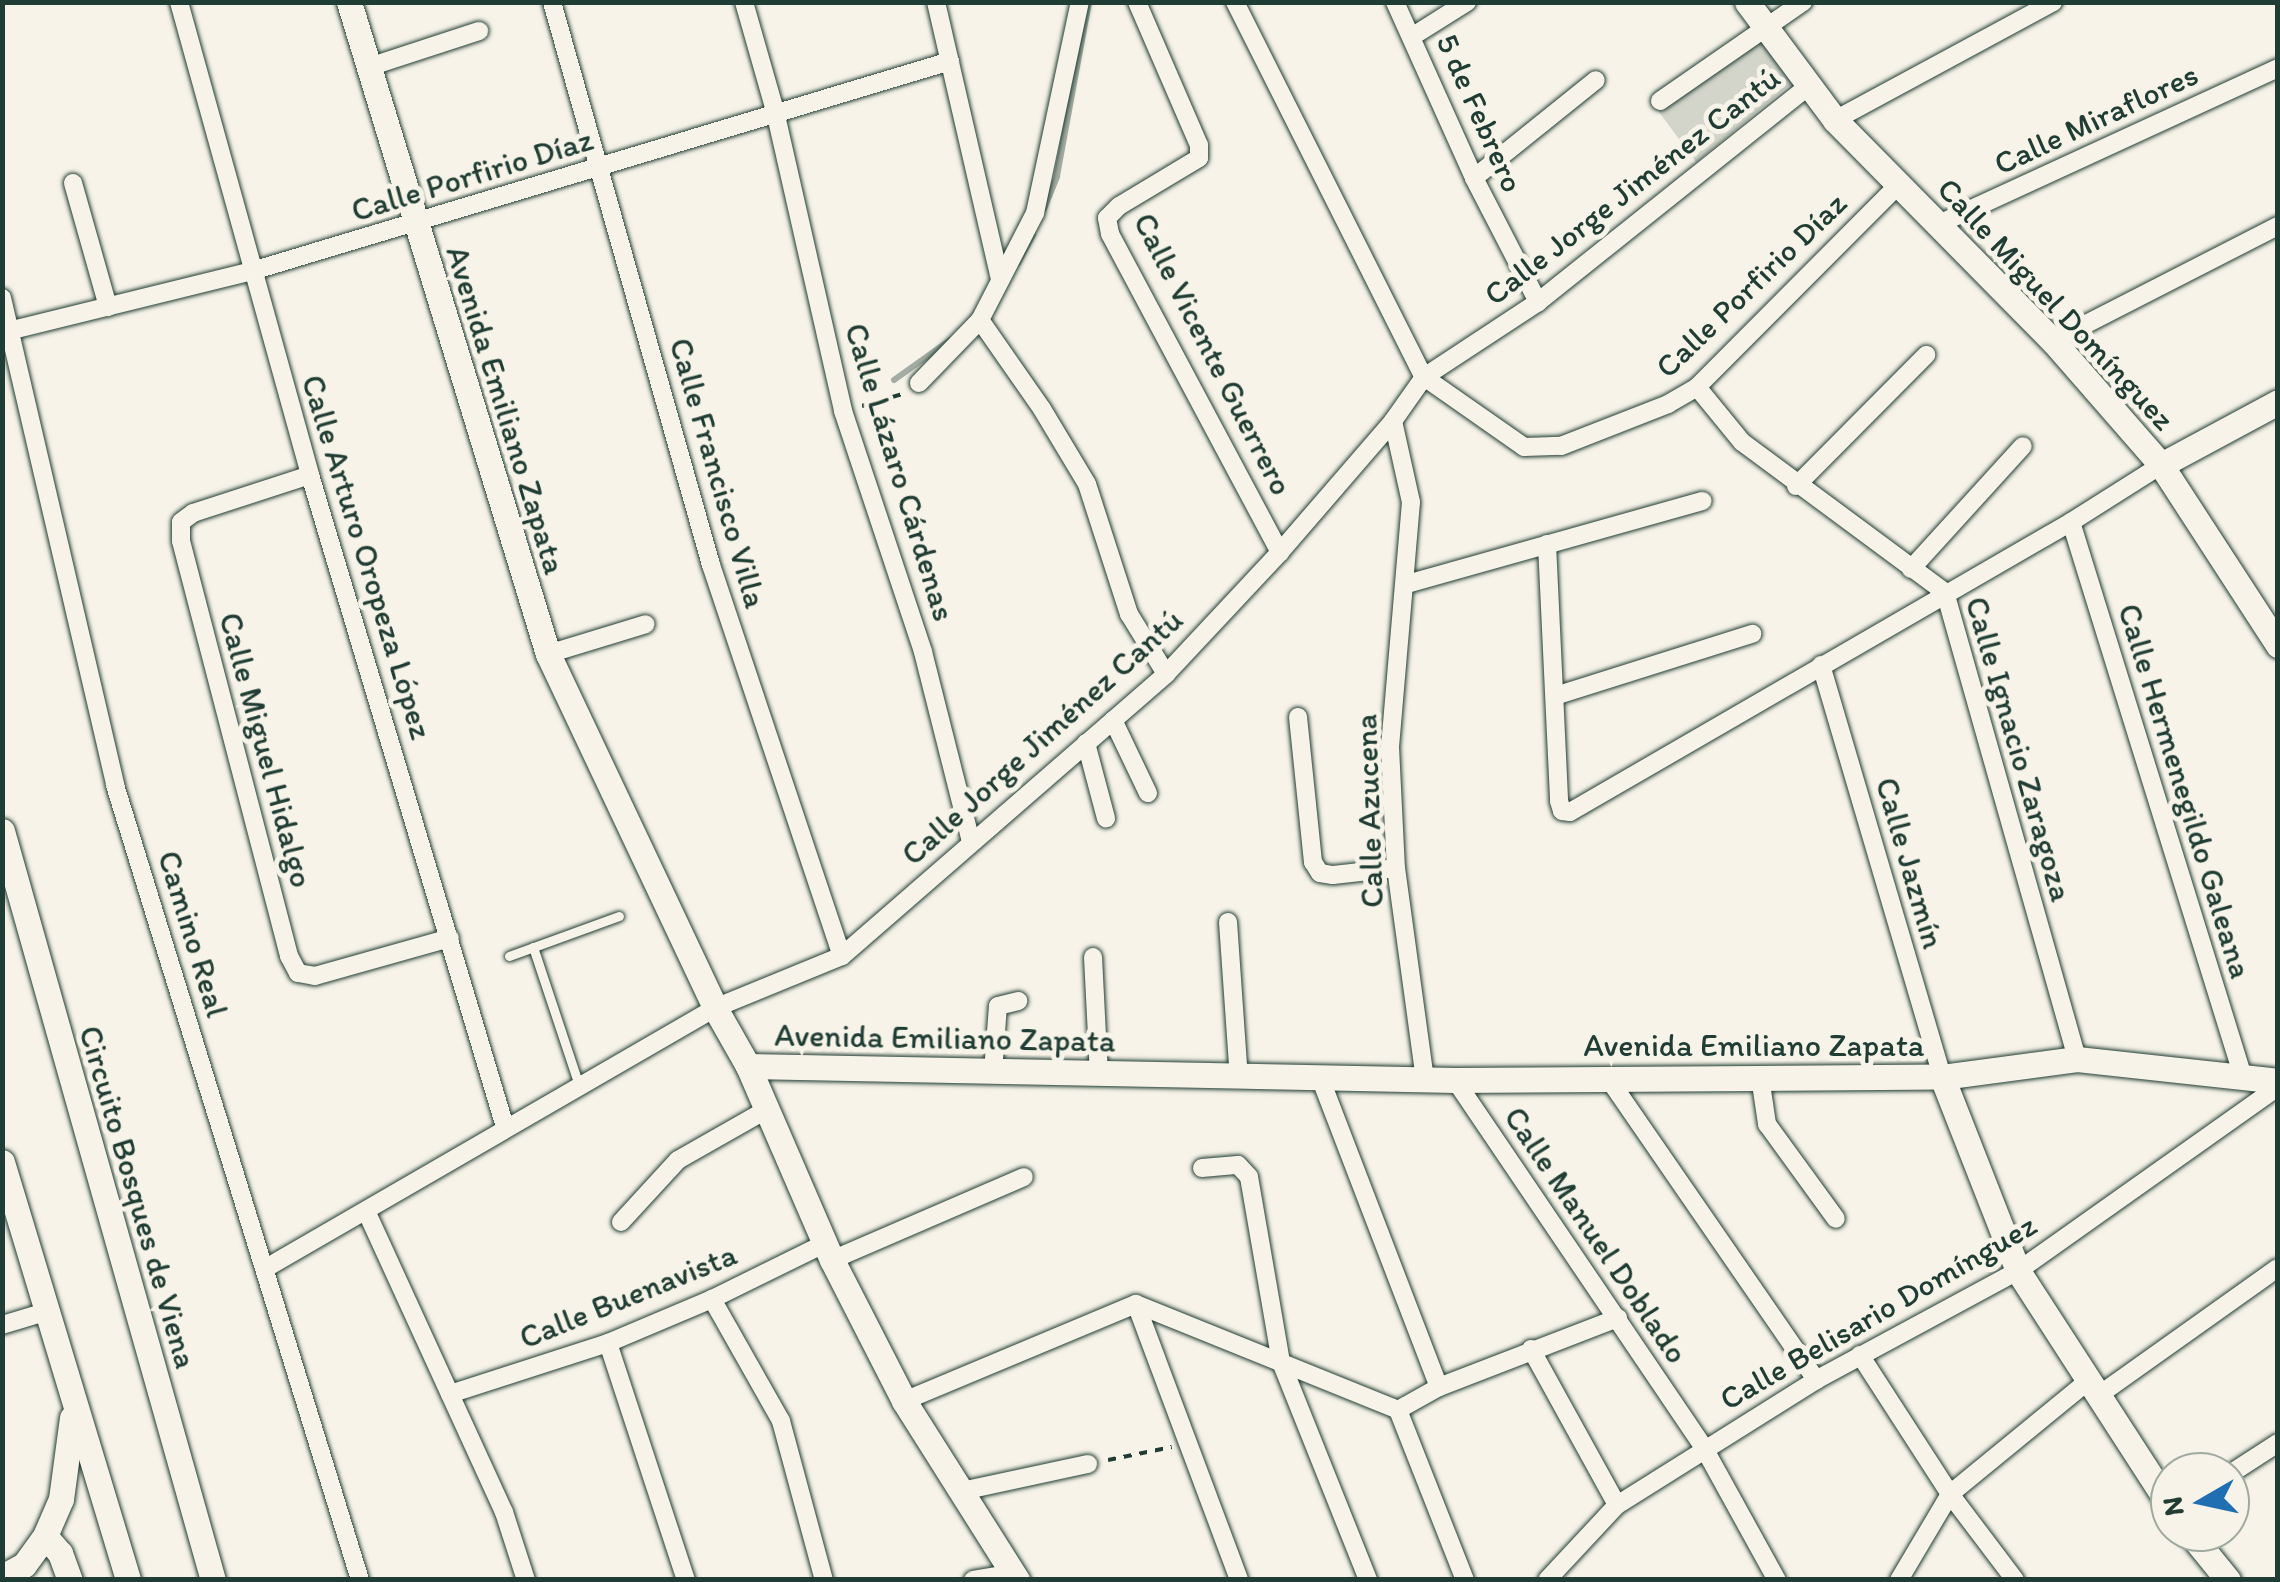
<!DOCTYPE html>
<html>
<head>
<meta charset="utf-8">
<style>
	body { margin:0 }
	#map { position:relative; width:2280px; height:1582px; overflow:hidden; background:#f7f3e8; font-family:Itim,sans-serif }
	div>[style] { position:absolute }
	.green>* { inset:0; background:#d3d5ca }
	.stream>* { height:6px; margin:-3px; padding:0 3px; transform-origin:3px; border-radius:3px; background:#a4ada3 }
	.path>* { height:4px; margin-top:-2px; transform-origin:0; background:repeating-linear-gradient(90deg,#1f3d34 0 8px,transparent 0 16px) }
	.roads { filter:drop-shadow(0 0 2px #1f3d34) drop-shadow(0 0 2px #1f3d34) }
	.lane>* { height:9px; margin:-4.5px; padding:0 4.5px; transform-origin:4.5px; border-radius:4.5px; background:#f7f3e8 }
	.street>* { height:18px; margin:-9px; padding:0 9px; transform-origin:9px; border-radius:9px; background:#f7f3e8 }
	.secondary>* { height:25px; margin:-12.5px; padding:0 12.5px; transform-origin:12.5px; border-radius:12.5px; background:#f7f3e8 }
	span { translate:-50% -50%; white-space:nowrap; text-align:center; line-height:1.15; -webkit-text-stroke:10px #f7f3e8; paint-order:stroke }
	.street-label { font-size:32px; color:#1f3d34 }
	.frame { position:absolute; inset:0; border:5px solid #1f3d34; pointer-events:none }
	.north { position:absolute; left:2150px; top:1452px; width:100px; height:100px; box-sizing:border-box; background:#f7f3e8; border:2px solid #a1aaa0; border-radius:50%; rotate:261deg; font-size:28px; font-weight:700; line-height:40px; text-align:center; color:#1f3d34 }
	.north::after { content:''; display:block; margin:auto; width:35px; height:45px; background:#1f6fb2; clip-path:polygon(50% 0,100% 100%,50% 72%,0 100%) }
</style>
</head>
<body>
<div id="map">
	<div class="green">
		<i style="clip-path:polygon(1763px 38px,1797px 79px,1696px 162px,1656px 108px)"></i>
	</div>
	<div class="stream">
		<i style="left:1044px;top:209px;width:35px;rotate:-68deg"></i>
		<i style="left:1057px;top:176px;width:177px;rotate:-79.6deg"></i>
		<i style="left:1018px;top:263px;width:32px;rotate:-62deg"></i>
		<i style="left:894px;top:380px;width:69px;rotate:-35.5deg"></i>
	</div>
	<div class="path">
		<i style="left:862px;top:406px;width:46px;rotate:-16.5deg"></i>
		<i style="left:1108px;top:1460px;width:65px;rotate:-11.5deg"></i>
	</div>
	<div class="roads">
		<div class="lane">
			<i style="left:533px;top:947px;width:145px;rotate:71.6deg"></i>
			<i style="left:509px;top:956px;width:117px;rotate:-20deg"></i>
		</div>
		<div class="street">
			<i style="left:179px;top:2px;width:491px;rotate:74.5deg"></i>
			<i style="left:310px;top:475px;width:681px;rotate:73.35deg"></i>
			<i style="left:552px;top:2px;width:585px;rotate:74.23deg"></i>
			<i style="left:711px;top:565px;width:412px;rotate:71.5deg"></i>
			<i style="left:744px;top:2px;width:113px;rotate:74.1deg"></i>
			<i style="left:775px;top:111px;width:308px;rotate:77.2deg"></i>
			<i style="left:843px;top:411px;width:254px;rotate:71.6deg"></i>
			<i style="left:923px;top:652px;width:196px;rotate:75.8deg"></i>
			<i style="left:936px;top:2px;width:285px;rotate:77deg"></i>
			<i style="left:1137px;top:2px;width:156px;rotate:66.6deg"></i>
			<i style="left:1199px;top:145px;width:13px;rotate:90deg"></i>
			<i style="left:1199px;top:158px;width:93px;rotate:149deg"></i>
			<i style="left:1119px;top:206px;width:17px;rotate:135deg"></i>
			<i style="left:1107px;top:218px;width:16px;rotate:79deg"></i>
			<i style="left:1110px;top:234px;width:361px;rotate:61.9deg"></i>
			<i style="left:1235px;top:2px;width:420px;rotate:63.3deg"></i>
			<i style="left:1424px;top:377px;width:122px;rotate:35deg"></i>
			<i style="left:1524px;top:447px;width:37px;rotate:-2deg"></i>
			<i style="left:1561px;top:446px;width:115px;rotate:-21.4deg"></i>
			<i style="left:1668px;top:404px;width:34px;rotate:-30deg"></i>
			<i style="left:1697px;top:387px;width:286px;rotate:-45.1deg"></i>
			<i style="left:1395px;top:2px;width:193px;rotate:65.8deg"></i>
			<i style="left:1474px;top:178px;width:140px;rotate:62.7deg"></i>
			<i style="left:1413px;top:36px;width:64px;rotate:-32.2deg"></i>
			<i style="left:369px;top:67px;width:116px;rotate:-18.1deg"></i>
			<i style="left:1660px;top:101px;width:174px;rotate:-34.7deg"></i>
			<i style="left:1835px;top:120px;width:248px;rotate:-28.4deg"></i>
			<i style="left:1474px;top:178px;width:156px;rotate:-38.8deg"></i>
			<i style="left:73px;top:183px;width:129px;rotate:74.2deg"></i>
			<i style="left:1939px;top:224px;width:373px;rotate:-24.7deg"></i>
			<i style="left:2px;top:298px;width:500px;rotate:76.9deg"></i>
			<i style="left:115px;top:785px;width:832px;rotate:72.87deg"></i>
			<i style="left:980px;top:320px;width:108px;rotate:55.1deg"></i>
			<i style="left:1042px;top:409px;width:87px;rotate:59deg"></i>
			<i style="left:1087px;top:484px;width:137px;rotate:72.1deg"></i>
			<i style="left:1129px;top:614px;width:70px;rotate:58.3deg"></i>
			<i style="left:8px;top:331px;width:251px;rotate:-13.8deg"></i>
			<i style="left:252px;top:271px;width:729px;rotate:-16.74deg"></i>
			<i style="left:2053px;top:341px;width:253px;rotate:-27.1deg"></i>
			<i style="left:919px;top:383px;width:88px;rotate:-45.9deg"></i>
			<i style="left:980px;top:320px;width:120px;rotate:-62.8deg"></i>
			<i style="left:1035px;top:213px;width:216px;rotate:-78deg"></i>
			<i style="left:1697px;top:387px;width:71px;rotate:50.7deg"></i>
			<i style="left:1742px;top:442px;width:252px;rotate:36.5deg"></i>
			<i style="left:1945px;top:592px;width:485px;rotate:74.2deg"></i>
			<i style="left:1393px;top:421px;width:83px;rotate:77.5deg"></i>
			<i style="left:1411px;top:502px;width:246px;rotate:94.9deg"></i>
			<i style="left:1390px;top:747px;width:121px;rotate:87.2deg"></i>
			<i style="left:1396px;top:868px;width:214px;rotate:82.2deg"></i>
			<i style="left:310px;top:475px;width:123px;rotate:162deg"></i>
			<i style="left:193px;top:513px;width:15px;rotate:143deg"></i>
			<i style="left:181px;top:522px;width:19px;rotate:90deg"></i>
			<i style="left:181px;top:541px;width:429px;rotate:75.4deg"></i>
			<i style="left:289px;top:956px;width:19px;rotate:62deg"></i>
			<i style="left:298px;top:973px;width:17px;rotate:10deg"></i>
			<i style="left:315px;top:976px;width:140px;rotate:-15.7deg"></i>
			<i style="left:1796px;top:486px;width:185px;rotate:-45.2deg"></i>
			<i style="left:2071px;top:522px;width:581px;rotate:72.78deg"></i>
			<i style="left:1547px;top:544px;width:257px;rotate:87.3deg"></i>
			<i style="left:1559px;top:801px;width:10px;rotate:73deg"></i>
			<i style="left:1562px;top:811px;width:8px;rotate:7deg"></i>
			<i style="left:1570px;top:812px;width:579px;rotate:-30.06deg"></i>
			<i style="left:2071px;top:522px;width:107px;rotate:-32.3deg"></i>
			<i style="left:1911px;top:569px;width:166px;rotate:-47.7deg"></i>
			<i style="left:1407px;top:584px;width:307px;rotate:-15.7deg"></i>
			<i style="left:548px;top:654px;width:102px;rotate:-17deg"></i>
			<i style="left:1821px;top:665px;width:429px;rotate:73.6deg"></i>
			<i style="left:1555px;top:696px;width:207px;rotate:-17.5deg"></i>
			<i style="left:1298px;top:717px;width:146px;rotate:84.1deg"></i>
			<i style="left:1313px;top:862px;width:13px;rotate:58deg"></i>
			<i style="left:1320px;top:873px;width:13px;rotate:9deg"></i>
			<i style="left:1333px;top:875px;width:63px;rotate:-6.3deg"></i>
			<i style="left:1113px;top:720px;width:81px;rotate:64.4deg"></i>
			<i style="left:1086px;top:743px;width:78px;rotate:75.1deg"></i>
			<i style="left:1228px;top:922px;width:156px;rotate:86deg"></i>
			<i style="left:1093px;top:957px;width:117px;rotate:87.1deg"></i>
			<i style="left:993px;top:1072px;width:66px;rotate:-85.7deg"></i>
			<i style="left:998px;top:1006px;width:21px;rotate:-14deg"></i>
			<i style="left:1760px;top:1077px;width:48px;rotate:81.5deg"></i>
			<i style="left:1767px;top:1124px;width:117px;rotate:54deg"></i>
			<i style="left:1608px;top:1078px;width:367px;rotate:55.4deg"></i>
			<i style="left:1321px;top:1080px;width:329px;rotate:69deg"></i>
			<i style="left:1455px;top:1080px;width:444px;rotate:55.9deg"></i>
			<i style="left:1704px;top:1448px;width:151px;rotate:61.1deg"></i>
			<i style="left:1202px;top:1168px;width:36px;rotate:-5deg"></i>
			<i style="left:1238px;top:1165px;width:16px;rotate:47deg"></i>
			<i style="left:1249px;top:1177px;width:188px;rotate:80.2deg"></i>
			<i style="left:1281px;top:1362px;width:235px;rotate:68.2deg"></i>
			<i style="left:367px;top:1213px;width:329px;rotate:65.4deg"></i>
			<i style="left:504px;top:1512px;width:71px;rotate:72.1deg"></i>
			<i style="left:621px;top:1222px;width:84px;rotate:-47.4deg"></i>
			<i style="left:678px;top:1160px;width:101px;rotate:-29.6deg"></i>
			<i style="left:832px;top:1260px;width:209px;rotate:-23.4deg"></i>
			<i style="left:266px;top:1268px;width:519px;rotate:-30.07deg"></i>
			<i style="left:715px;top:1008px;width:137px;rotate:-22.3deg"></i>
			<i style="left:842px;top:956px;width:430px;rotate:-41deg"></i>
			<i style="left:1166px;top:674px;width:167px;rotate:-46.9deg"></i>
			<i style="left:1280px;top:552px;width:173px;rotate:-49.2deg"></i>
			<i style="left:1393px;top:421px;width:54px;rotate:-54.8deg"></i>
			<i style="left:1424px;top:377px;width:136px;rotate:-33.3deg"></i>
			<i style="left:1538px;top:302px;width:347px;rotate:-38.6deg"></i>
			<i style="left:712px;top:1299px;width:140px;rotate:60.5deg"></i>
			<i style="left:781px;top:1421px;width:165px;rotate:74.9deg"></i>
			<i style="left:1136px;top:1304px;width:295px;rotate:69.5deg"></i>
			<i style="left:2px;top:1325px;width:45px;rotate:-16.8deg"></i>
			<i style="left:608px;top:1343px;width:250px;rotate:71.8deg"></i>
			<i style="left:1531px;top:1349px;width:178px;rotate:61.1deg"></i>
			<i style="left:1860px;top:1355px;width:166px;rotate:57.1deg"></i>
			<i style="left:1950px;top:1494px;width:108px;rotate:52.9deg"></i>
			<i style="left:450px;top:1394px;width:166px;rotate:-17.9deg"></i>
			<i style="left:608px;top:1343px;width:113px;rotate:-22.9deg"></i>
			<i style="left:712px;top:1299px;width:125px;rotate:-26.2deg"></i>
			<i style="left:2099px;top:1395px;width:219px;rotate:-35.4deg"></i>
			<i style="left:904px;top:1401px;width:251px;rotate:-22.7deg"></i>
			<i style="left:1136px;top:1304px;width:283px;rotate:22deg"></i>
			<i style="left:1398px;top:1410px;width:47px;rotate:-29.3deg"></i>
			<i style="left:1439px;top:1387px;width:192px;rotate:-21.1deg"></i>
			<i style="left:1398px;top:1410px;width:183px;rotate:68.5deg"></i>
			<i style="left:2230px;top:1474px;width:57px;rotate:-32.9deg"></i>
			<i style="left:962px;top:1491px;width:129px;rotate:-12.1deg"></i>
			<i style="left:973px;top:1580px;width:43px;rotate:-9.5deg"></i>
			<i style="left:1547px;top:1580px;width:103px;rotate:-47deg"></i>
			<i style="left:1617px;top:1505px;width:235px;rotate:-32.1deg"></i>
			<i style="left:1816px;top:1380px;width:230px;rotate:-28.4deg"></i>
			<i style="left:2018px;top:1271px;width:319px;rotate:-35.3deg"></i>
			<i style="left:1899px;top:1580px;width:100px;rotate:-59.3deg"></i>
			<i style="left:1950px;top:1494px;width:178px;rotate:-39.3deg"></i>
		</div>
		<div class="secondary">
			<i style="left:349px;top:2px;width:682px;rotate:73.03deg"></i>
			<i style="left:548px;top:654px;width:391px;rotate:64.7deg"></i>
			<i style="left:715px;top:1008px;width:67px;rotate:60.4deg"></i>
			<i style="left:748px;top:1066px;width:211px;rotate:66.6deg"></i>
			<i style="left:832px;top:1260px;width:158px;rotate:62.9deg"></i>
			<i style="left:904px;top:1401px;width:212px;rotate:57.7deg"></i>
			<i style="left:1747px;top:2px;width:147px;rotate:53.3deg"></i>
			<i style="left:1835px;top:120px;width:310px;rotate:45.4deg"></i>
			<i style="left:2053px;top:341px;width:164px;rotate:48.9deg"></i>
			<i style="left:2161px;top:465px;width:215px;rotate:57deg"></i>
			<i style="left:2161px;top:465px;width:133px;rotate:-28.3deg"></i>
			<i style="left:2px;top:831px;width:778px;rotate:74.27deg"></i>
			<i style="left:748px;top:1066px;width:707px;rotate:1.13deg"></i>
			<i style="left:1455px;top:1080px;width:487px;rotate:-0.4deg"></i>
			<i style="left:1942px;top:1077px;width:136px;rotate:-7.6deg"></i>
			<i style="left:2077px;top:1059px;width:202px;rotate:6.2deg"></i>
			<i style="left:1942px;top:1077px;width:208px;rotate:68.6deg"></i>
			<i style="left:2018px;top:1271px;width:280px;rotate:57.1deg"></i>
			<i style="left:2px;top:1162px;width:437px;rotate:73.2deg"></i>
			<i style="left:2189px;top:1532px;width:62px;rotate:50.9deg"></i>
			<i style="left:45px;top:1536px;width:23px;rotate:49deg"></i>
			<i style="left:60px;top:1553px;width:29px;rotate:70deg"></i>
			<i style="left:2px;top:1577px;width:25px;rotate:-29deg"></i>
			<i style="left:24px;top:1565px;width:36px;rotate:-54deg"></i>
			<i style="left:45px;top:1536px;width:40px;rotate:-66.6deg"></i>
			<i style="left:61px;top:1499px;width:82px;rotate:-82.3deg"></i>
		</div>
	</div>
	<div class="street-label">
		<span style="left:1480px;top:113px;rotate:66deg">5 de Febrero</span>
		<span style="left:2096px;top:119px;rotate:-25deg">Calle Miraflores</span>
		<span style="left:472px;top:175px;rotate:-17deg">Calle Porfirio Díaz</span>
		<span style="left:1632px;top:186px;rotate:-38deg">Calle Jorge Jiménez Cantú</span>
		<span style="left:1751px;top:285px;rotate:-44deg">Calle Porfirio Díaz</span>
		<span style="left:2056px;top:304px;rotate:47deg">Calle Miguel Domínguez</span>
		<span style="left:1213px;top:354px;rotate:63deg">Calle Vicente Guerrero</span>
		<span style="left:506px;top:410px;rotate:73deg">Avenida Emiliano Zapata</span>
		<span style="left:900px;top:472px;rotate:73deg">Calle Lázaro Cárdenas</span>
		<span style="left:718px;top:473px;rotate:74deg">Calle Francisco Villa</span>
		<span style="left:367px;top:557px;rotate:73deg">Calle Arturo Oropeza López</span>
		<span style="left:1042px;top:737px;rotate:-42deg">Calle Jorge Jiménez Cantú</span>
		<span style="left:2019px;top:749px;rotate:74deg">Calle Ignacio Zaragoza</span>
		<span style="left:266px;top:750px;rotate:75deg">Calle Miguel Hidalgo</span>
		<span style="left:2185px;top:791px;rotate:73deg">Calle Hermenegildo Galeana</span>
		<span style="left:1369px;top:811px;rotate:-92deg">Calle Azucena</span>
		<span style="left:1910px;top:863px;rotate:74deg">Calle Jazmín</span>
		<span style="left:193px;top:934px;rotate:73deg">Camino Real</span>
		<span style="left:945px;top:1038px;rotate:1deg">Avenida Emiliano Zapata</span>
		<span style="left:1754px;top:1045px">Avenida Emiliano Zapata</span>
		<span style="left:138px;top:1197px;rotate:74deg">Circuito Bosques de Viena</span>
		<span style="left:1596px;top:1235px;rotate:56deg">Calle Manuel Doblado</span>
		<span style="left:628px;top:1296px;rotate:-22deg">Calle Buenavista</span>
		<span style="left:1878px;top:1312px;rotate:-30deg">Calle Belisario Domínguez</span>
	</div>
	<div class="frame"></div>
	<div class="north">N</div>
</div>
</body>
</html>
